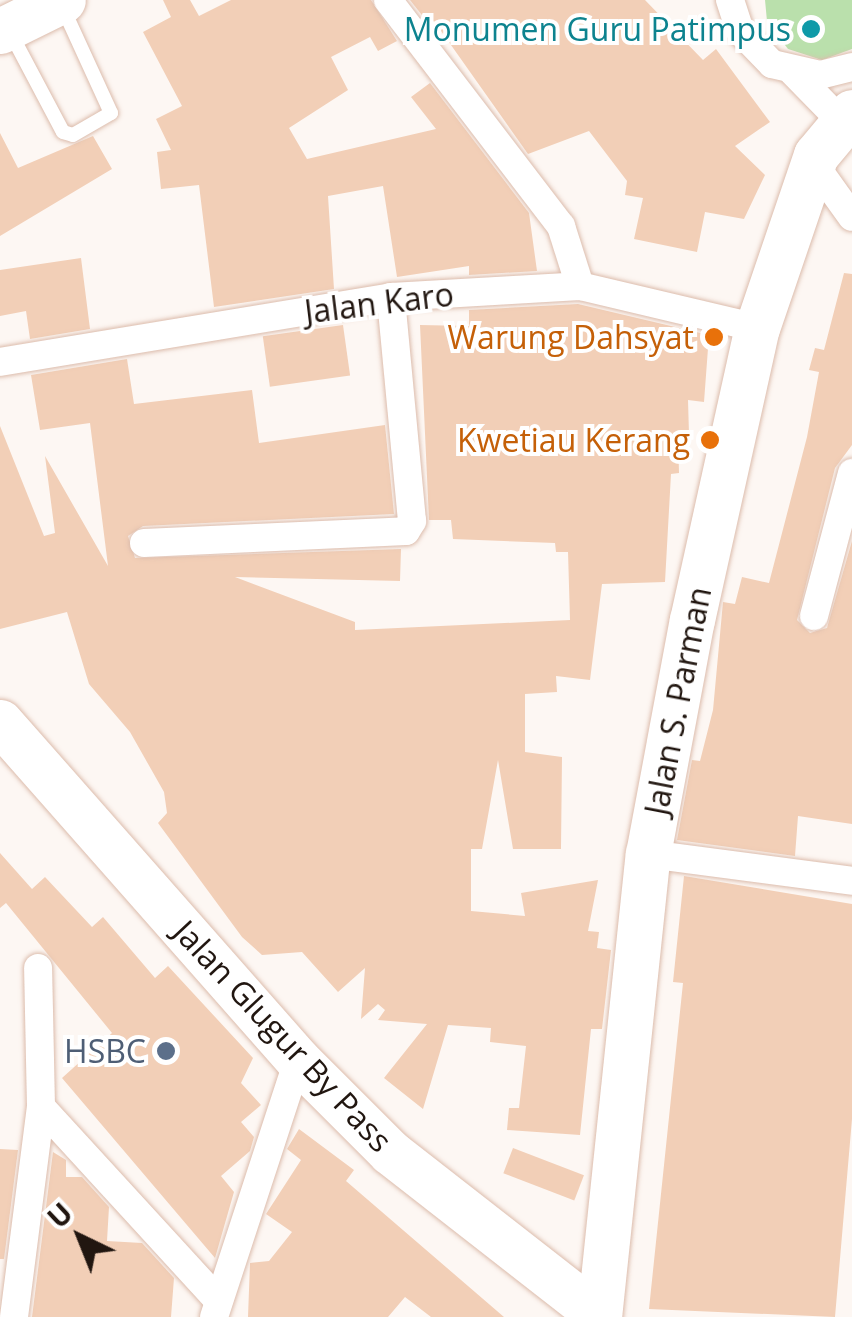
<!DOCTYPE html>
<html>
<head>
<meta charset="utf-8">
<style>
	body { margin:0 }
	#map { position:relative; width:852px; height:1317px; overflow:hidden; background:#fdf7f3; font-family:"Open Sans",sans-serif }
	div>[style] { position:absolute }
	.green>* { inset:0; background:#bae0ac }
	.building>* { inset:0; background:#f2cfb7; transform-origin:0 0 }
	.roads { filter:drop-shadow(0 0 2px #dcbcac) drop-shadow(0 0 2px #dcbcac) }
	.service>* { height:14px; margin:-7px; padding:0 7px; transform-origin:7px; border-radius:7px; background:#fff }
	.minor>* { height:28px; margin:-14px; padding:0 14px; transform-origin:14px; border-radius:14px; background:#fff }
	.primary>* { height:45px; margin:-22.5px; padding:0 22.5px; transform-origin:22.5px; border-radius:22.5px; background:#fff }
	.dots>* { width:28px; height:28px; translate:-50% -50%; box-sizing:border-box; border:5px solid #fff; border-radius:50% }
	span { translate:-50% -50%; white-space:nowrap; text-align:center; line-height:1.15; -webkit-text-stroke:8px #fff; paint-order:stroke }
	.culture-label { font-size:32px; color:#0d838f }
	.right { translate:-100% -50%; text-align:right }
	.street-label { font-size:32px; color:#211610 }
	.food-label { font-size:32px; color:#c56008 }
	.service-label { font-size:32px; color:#4e5e75 }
	.north { position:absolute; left:30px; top:1187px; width:100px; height:100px; -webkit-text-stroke:8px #fff; paint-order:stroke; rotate:317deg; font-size:28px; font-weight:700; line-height:40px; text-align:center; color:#211610 }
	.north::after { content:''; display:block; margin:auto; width:35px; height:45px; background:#211610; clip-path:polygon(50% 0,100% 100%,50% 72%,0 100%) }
</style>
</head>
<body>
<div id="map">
	<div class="green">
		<i style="clip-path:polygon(765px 0,852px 0,852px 49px,822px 60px,788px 49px,767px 21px)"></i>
	</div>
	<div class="building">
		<i style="clip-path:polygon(163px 0,190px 0,199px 16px,231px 0,371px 0,397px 41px,378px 51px,370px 37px,331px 57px,348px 90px,289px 128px,307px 159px,436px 129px,411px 97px,430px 83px,529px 213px,537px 271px,469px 275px,469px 266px,397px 277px,383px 186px,328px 196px,334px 289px,214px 307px,199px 185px,161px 189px,157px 152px,171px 150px,156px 119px,182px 106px,143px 32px,171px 17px)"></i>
		<i style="clip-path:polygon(410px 0,645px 0,703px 60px,716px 49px,770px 122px,735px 146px,765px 175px,744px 219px,705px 212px,697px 252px,634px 239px,643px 198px,625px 195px,627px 181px,589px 131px,528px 154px,434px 21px,429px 24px)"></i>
		<i style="clip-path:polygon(0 133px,18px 168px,93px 136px,112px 169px,0 236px)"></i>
		<i style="clip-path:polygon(81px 258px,90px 329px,30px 339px,26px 311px,0 316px,0 270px)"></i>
		<i style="clip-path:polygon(844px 273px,852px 274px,852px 445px,835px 468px,797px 620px,810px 633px,827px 628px,852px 541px,852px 824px,798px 816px,795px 856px,677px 840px,692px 760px,700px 761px,713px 710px,723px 602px,735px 604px,742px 577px,769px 583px,807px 437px,819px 372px,809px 370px,815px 348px,824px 350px)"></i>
		<i style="clip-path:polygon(578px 304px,709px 335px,704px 402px,688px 400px,689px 434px,678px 434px,679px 473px,671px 474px,665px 582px,602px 584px,590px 680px,556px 676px,557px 692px,525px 694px,525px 752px,562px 757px,561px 849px,513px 849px,498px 760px,482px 849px,471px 849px,471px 911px,525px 916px,521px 893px,598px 880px,588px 931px,599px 932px,597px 948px,611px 950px,602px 1029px,591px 1029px,580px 1135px,507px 1130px,509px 1108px,519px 1108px,526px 1046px,490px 1042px,491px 1028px,448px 1025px,423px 1109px,384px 1078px,427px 1024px,378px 1020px,385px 1010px,378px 1004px,361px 1019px,365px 968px,338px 992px,302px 952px,262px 955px,242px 937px,158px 823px,167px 813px,164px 792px,130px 732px,89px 684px,67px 612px,0 629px,0 426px,44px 536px,55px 533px,45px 456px,108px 566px,90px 423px,40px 430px,31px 375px,127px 359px,134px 404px,252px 390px,259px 443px,385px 425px,394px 514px,143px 526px,128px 536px,135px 558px,401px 549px,400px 581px,235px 577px,355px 622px,355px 630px,570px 620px,568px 552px,556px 552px,555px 543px,453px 539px,451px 520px,429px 520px,420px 325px,469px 326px,469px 310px)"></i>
		<i style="left:343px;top:325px;width:51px;height:81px;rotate:82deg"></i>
		<i style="clip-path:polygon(0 853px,32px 889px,45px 877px,92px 927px,103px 917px,155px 978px,168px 966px,253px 1058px,241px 1083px,261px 1105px,241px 1122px,254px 1137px,250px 1151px,221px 1176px,234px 1192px,215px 1258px,62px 1078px,112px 1033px,6px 903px,0 908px)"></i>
		<i style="clip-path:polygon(684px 876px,852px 904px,852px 1119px,835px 1317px,649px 1309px,683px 983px,673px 982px)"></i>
		<i style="clip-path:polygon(299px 1129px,354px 1170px,346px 1181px,504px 1317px,431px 1317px,405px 1297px,388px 1317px,248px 1317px,250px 1263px,269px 1261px,292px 1232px,266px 1214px,301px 1160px,287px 1149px)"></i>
		<i style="left:513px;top:1148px;width:76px;height:27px;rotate:21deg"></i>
		<i style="clip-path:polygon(0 1149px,18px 1150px,4px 1259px,0 1259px)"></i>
		<i style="clip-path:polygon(53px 1152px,66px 1160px,66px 1177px,82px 1177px,109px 1207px,107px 1241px,142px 1243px,174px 1278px,171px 1317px,32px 1317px)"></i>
	</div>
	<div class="roads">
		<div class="service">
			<i style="left:10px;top:32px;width:113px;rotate:62.1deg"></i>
			<i style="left:63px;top:132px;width:10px;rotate:17deg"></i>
			<i style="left:73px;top:135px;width:44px;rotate:-30.1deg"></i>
			<i style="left:111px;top:113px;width:115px;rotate:-114.6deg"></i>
		</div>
		<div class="minor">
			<i style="left:388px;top:0;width:285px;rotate:52.6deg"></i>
			<i style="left:561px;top:226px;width:63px;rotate:72.4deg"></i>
			<i style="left:730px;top:0;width:33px;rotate:72deg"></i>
			<i style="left:740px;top:31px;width:46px;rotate:45.9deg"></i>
			<i style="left:772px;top:64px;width:49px;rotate:12.9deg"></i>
			<i style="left:820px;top:75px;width:33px;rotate:-14deg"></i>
			<i style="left:793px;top:72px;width:70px;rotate:45.6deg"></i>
			<i style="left:814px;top:164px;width:65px;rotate:54.4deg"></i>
			<i style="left:0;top:362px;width:396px;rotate:-9.4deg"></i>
			<i style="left:391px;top:297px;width:189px;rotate:-3.3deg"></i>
			<i style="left:580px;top:286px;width:182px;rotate:13.3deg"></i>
			<i style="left:144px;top:543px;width:262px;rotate:-2.6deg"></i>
			<i style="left:406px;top:531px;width:12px;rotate:-59deg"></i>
			<i style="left:412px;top:521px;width:225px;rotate:-95.4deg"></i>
			<i style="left:814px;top:616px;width:148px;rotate:-75.1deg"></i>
			<i style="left:648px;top:854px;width:206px;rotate:7.5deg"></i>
			<i style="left:41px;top:1107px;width:260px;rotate:47.5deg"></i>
			<i style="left:14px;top:1317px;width:212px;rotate:-82.7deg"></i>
			<i style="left:41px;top:1107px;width:139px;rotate:-91.2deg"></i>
			<i style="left:214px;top:1317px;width:270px;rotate:-71.9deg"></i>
		</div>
		<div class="primary">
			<i style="left:0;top:31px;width:70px;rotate:-26.2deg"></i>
			<i style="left:0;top:722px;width:451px;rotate:48.6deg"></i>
			<i style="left:298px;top:1060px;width:130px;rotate:45deg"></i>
			<i style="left:390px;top:1152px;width:265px;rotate:38deg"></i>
			<i style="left:599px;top:1317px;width:466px;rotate:-84deg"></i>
			<i style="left:648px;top:854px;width:238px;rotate:-79.4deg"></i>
			<i style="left:692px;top:620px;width:299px;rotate:-77.5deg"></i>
			<i style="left:757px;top:328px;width:183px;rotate:-71.2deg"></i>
			<i style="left:816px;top:155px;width:56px;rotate:-50.1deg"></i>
		</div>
	</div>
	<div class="dots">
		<i style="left:811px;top:29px;background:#0f9aa8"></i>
		<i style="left:714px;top:337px;background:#e8710a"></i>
		<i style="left:710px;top:440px;background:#e8710a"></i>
		<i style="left:166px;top:1051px;background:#5c6f8a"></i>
	</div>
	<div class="culture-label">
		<span class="right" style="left:791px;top:29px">Monumen Guru Patimpus</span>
	</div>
	<div class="street-label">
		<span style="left:379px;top:303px;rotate:-7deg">Jalan Karo</span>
		<span style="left:678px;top:701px;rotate:-79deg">Jalan S. Parman</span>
		<span style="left:283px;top:1036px;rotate:47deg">Jalan Glugur By Pass</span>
	</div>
	<div class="food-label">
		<span class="right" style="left:694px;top:337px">Warung Dahsyat</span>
		<span class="right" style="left:690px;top:440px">Kwetiau Kerang</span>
	</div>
	<div class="service-label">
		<span class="right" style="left:146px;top:1051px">HSBC</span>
	</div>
	<div class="north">U</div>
</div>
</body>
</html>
